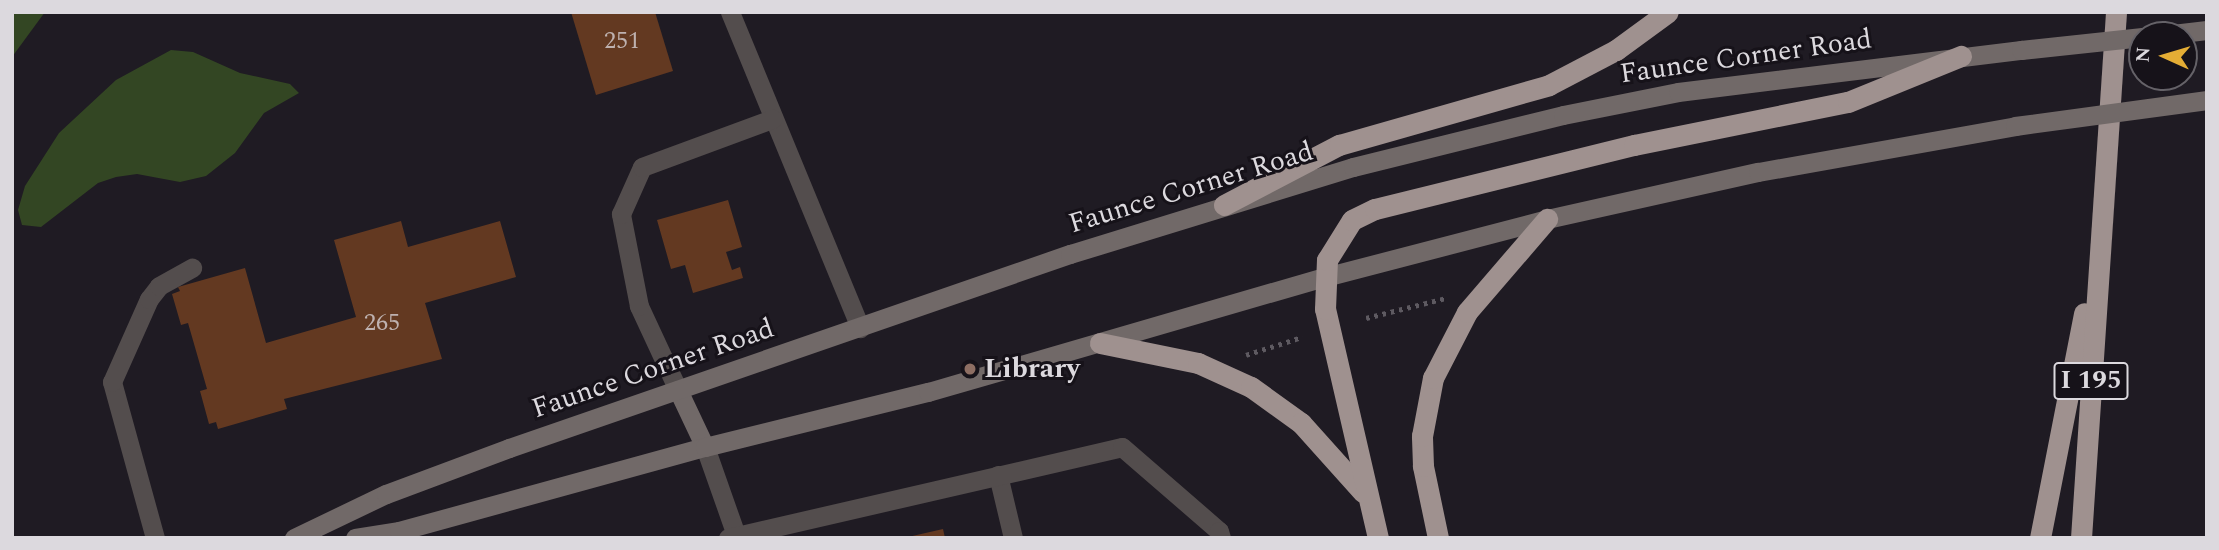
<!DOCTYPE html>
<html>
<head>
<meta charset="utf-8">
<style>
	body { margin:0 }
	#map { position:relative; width:2219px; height:550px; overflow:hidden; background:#1f1b23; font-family:Spectral,serif }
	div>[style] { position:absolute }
	.green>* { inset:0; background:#334623 }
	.building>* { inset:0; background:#633921 }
	.path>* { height:4.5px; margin-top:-2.25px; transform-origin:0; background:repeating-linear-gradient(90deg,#5e5a61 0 3.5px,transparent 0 8.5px) }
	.service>* { height:19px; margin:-9.5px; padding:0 9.5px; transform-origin:9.5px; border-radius:9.5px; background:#534d4d }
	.secondary>* { height:19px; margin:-9.5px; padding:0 9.5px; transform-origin:9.5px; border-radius:9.5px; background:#716968 }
	.motorway>* { height:21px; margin:-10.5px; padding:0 10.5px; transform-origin:10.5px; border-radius:10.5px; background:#9f918f }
	.secondary-bridge>* { height:19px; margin:-9.5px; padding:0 9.5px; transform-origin:9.5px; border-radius:9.5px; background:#716968 }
	.dots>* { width:19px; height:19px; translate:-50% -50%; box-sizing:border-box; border:4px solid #161219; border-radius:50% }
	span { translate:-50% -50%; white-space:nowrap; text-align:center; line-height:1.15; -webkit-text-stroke:6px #161219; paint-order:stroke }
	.number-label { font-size:24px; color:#beb1af }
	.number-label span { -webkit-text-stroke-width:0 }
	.shield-label span { padding:2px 5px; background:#161219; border:2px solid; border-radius:5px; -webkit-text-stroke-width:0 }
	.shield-label { font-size:26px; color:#dcd9de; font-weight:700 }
	.street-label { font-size:28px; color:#dcd9de }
	.poi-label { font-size:28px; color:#dcd9de; font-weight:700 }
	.left { translate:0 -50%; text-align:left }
	.frame { position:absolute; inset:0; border:14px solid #dcd9de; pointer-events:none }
	.north { position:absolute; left:2128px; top:21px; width:70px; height:70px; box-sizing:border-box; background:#161219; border:2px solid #656268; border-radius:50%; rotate:274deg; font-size:19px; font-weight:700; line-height:28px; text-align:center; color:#dcd9de }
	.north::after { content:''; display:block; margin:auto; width:24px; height:32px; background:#e4ad35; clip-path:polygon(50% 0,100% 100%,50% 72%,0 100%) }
</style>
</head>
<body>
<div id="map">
	<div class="green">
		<i style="clip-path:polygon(12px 12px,45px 12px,12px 57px)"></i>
		<i style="clip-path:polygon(171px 50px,193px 52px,240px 73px,290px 84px,299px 93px,264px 113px,235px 153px,206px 176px,180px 182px,137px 174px,116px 177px,98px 183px,41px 227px,22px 225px,18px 210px,25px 186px,59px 133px,116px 80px)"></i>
	</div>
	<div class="building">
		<i style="clip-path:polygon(571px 12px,655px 12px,673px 71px,596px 95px)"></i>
		<i style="clip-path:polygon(728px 200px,742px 247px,726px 252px,732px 270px,740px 267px,743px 278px,693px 293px,685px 265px,671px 269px,657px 220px)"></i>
		<i style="clip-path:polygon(401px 221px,408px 247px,500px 221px,516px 277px,425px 303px,442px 359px,284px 399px,287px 409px,218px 429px,216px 422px,209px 424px,200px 391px,207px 389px,188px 323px,181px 325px,172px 294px,180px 291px,178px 287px,245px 268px,266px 343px,356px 317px,334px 240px)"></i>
		<i style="clip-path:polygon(943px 529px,945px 538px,909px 538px,908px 537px)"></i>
	</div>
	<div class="path">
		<i style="left:1366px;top:318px;width:82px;rotate:-14deg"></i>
		<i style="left:1246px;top:355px;width:59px;rotate:-17.8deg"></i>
	</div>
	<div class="service">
		<i style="left:730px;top:12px;width:342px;rotate:67.6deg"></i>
		<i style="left:678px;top:390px;width:93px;rotate:-114.9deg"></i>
		<i style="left:639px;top:306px;width:94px;rotate:-101.1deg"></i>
		<i style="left:621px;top:214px;width:51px;rotate:-65.9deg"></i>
		<i style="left:642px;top:167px;width:139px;rotate:-20.3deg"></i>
		<i style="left:705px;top:447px;width:93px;rotate:70.6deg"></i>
		<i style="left:998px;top:475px;width:65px;rotate:76.6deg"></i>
		<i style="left:155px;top:538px;width:162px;rotate:-105.4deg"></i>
		<i style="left:112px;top:382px;width:91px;rotate:-66deg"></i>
		<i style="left:149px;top:299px;width:16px;rotate:-52deg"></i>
		<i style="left:159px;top:286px;width:38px;rotate:-29deg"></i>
		<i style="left:728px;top:538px;width:404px;rotate:-13deg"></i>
		<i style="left:1122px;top:447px;width:128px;rotate:40.9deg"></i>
		<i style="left:1219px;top:531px;width:7px;rotate:74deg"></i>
	</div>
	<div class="secondary">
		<i style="left:2164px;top:35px;width:43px;rotate:-6.6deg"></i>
		<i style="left:678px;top:390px;width:63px;rotate:64.7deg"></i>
		<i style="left:294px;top:538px;width:102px;rotate:-25.6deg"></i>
		<i style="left:386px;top:494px;width:131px;rotate:-20.5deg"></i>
		<i style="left:509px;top:448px;width:594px;rotate:-19.08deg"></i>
		<i style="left:1070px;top:254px;width:296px;rotate:-17.1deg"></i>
		<i style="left:1353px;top:167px;width:216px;rotate:-13.9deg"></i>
		<i style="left:1563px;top:115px;width:117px;rotate:-11.3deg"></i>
		<i style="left:1678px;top:92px;width:346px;rotate:-7deg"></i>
		<i style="left:355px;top:538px;width:45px;rotate:-9deg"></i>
		<i style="left:399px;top:531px;width:317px;rotate:-15.4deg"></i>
		<i style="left:705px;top:447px;width:230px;rotate:-13.9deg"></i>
		<i style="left:928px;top:392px;width:413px;rotate:-16.2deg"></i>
		<i style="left:1325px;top:277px;width:229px;rotate:-14.6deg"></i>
		<i style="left:1547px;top:219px;width:216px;rotate:-12.6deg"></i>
		<i style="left:1758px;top:172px;width:261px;rotate:-10.1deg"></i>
	</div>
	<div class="motorway">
		<i style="left:1224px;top:205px;width:130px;rotate:-27.6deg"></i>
		<i style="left:1339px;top:145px;width:218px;rotate:-15.9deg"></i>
		<i style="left:1549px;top:85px;width:76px;rotate:-27.6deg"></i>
		<i style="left:1616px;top:50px;width:64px;rotate:-36.2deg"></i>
		<i style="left:1100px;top:343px;width:100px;rotate:11.5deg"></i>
		<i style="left:1198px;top:363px;width:58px;rotate:24.4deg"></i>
		<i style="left:1251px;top:387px;width:62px;rotate:35.8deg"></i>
		<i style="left:1301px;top:423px;width:93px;rotate:48.1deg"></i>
		<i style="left:1378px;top:538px;width:235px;rotate:-103deg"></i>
		<i style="left:1325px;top:309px;width:49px;rotate:-87.7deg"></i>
		<i style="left:1327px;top:260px;width:47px;rotate:-58deg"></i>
		<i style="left:1352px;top:220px;width:25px;rotate:-26deg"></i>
		<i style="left:1375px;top:209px;width:267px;rotate:-13.9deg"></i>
		<i style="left:1634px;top:145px;width:218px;rotate:-11.4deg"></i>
		<i style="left:1848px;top:102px;width:122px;rotate:-22.2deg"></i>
		<i style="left:1438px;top:538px;width:74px;rotate:-101.8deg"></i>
		<i style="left:1423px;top:466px;width:30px;rotate:-92deg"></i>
		<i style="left:1422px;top:436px;width:59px;rotate:-79.3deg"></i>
		<i style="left:1433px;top:378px;width:74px;rotate:-62.7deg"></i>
		<i style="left:1467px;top:312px;width:123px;rotate:-49.3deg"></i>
		<i style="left:2040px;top:538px;width:229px;rotate:-78.9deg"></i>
		<i style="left:2081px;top:538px;width:527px;rotate:-86.19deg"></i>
	</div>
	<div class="secondary-bridge">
		<i style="left:2021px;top:50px;width:122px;rotate:-6.1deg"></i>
		<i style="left:2015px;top:126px;width:194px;rotate:-7.7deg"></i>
	</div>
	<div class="dots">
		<i style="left:970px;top:369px;background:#8d6e63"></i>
	</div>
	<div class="number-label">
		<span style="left:622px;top:42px">251</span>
		<span style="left:382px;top:324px">265</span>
	</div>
	<div class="shield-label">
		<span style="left:2091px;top:381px">I 195</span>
	</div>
	<div class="street-label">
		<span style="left:1746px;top:57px;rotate:-8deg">Faunce Corner Road</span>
		<span style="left:1191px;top:188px;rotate:-17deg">Faunce Corner Road</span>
		<span style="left:653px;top:369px;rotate:-19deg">Faunce Corner Road</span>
	</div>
	<div class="poi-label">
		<span class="left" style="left:984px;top:369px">Library</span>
	</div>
	<div class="frame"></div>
	<div class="north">N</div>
</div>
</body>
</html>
